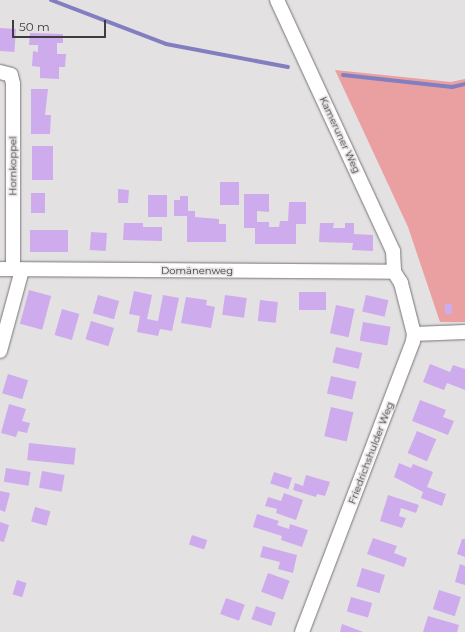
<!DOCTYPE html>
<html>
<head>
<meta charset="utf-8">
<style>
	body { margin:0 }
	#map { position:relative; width:465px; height:632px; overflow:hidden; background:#e4e1e3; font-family:Montserrat,sans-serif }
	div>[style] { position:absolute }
	.green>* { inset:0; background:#ea9fa1 }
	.stream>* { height:4px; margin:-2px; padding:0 2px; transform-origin:2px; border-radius:2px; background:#827fc1 }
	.building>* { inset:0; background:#ceabed; transform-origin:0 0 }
	.roads { filter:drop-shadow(0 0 1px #777476) drop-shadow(0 0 1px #777476) }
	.street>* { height:14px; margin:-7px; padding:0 7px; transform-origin:7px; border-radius:7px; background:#fff }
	span { translate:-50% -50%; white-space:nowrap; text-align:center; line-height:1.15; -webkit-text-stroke:3px #e4e1e3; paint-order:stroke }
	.street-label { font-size:10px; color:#3e3c3d }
	.scale { position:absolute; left:12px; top:20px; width:94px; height:18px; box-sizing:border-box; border:2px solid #3e3c3d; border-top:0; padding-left:5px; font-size:12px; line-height:14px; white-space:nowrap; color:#3e3c3d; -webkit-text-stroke:3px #e4e1e3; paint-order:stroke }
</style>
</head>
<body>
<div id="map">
	<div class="green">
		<i style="clip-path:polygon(335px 70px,451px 82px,465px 79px,465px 322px,440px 322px,408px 227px)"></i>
	</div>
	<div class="stream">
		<i style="left:51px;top:0;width:123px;rotate:20.9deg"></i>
		<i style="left:166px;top:44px;width:124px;rotate:10.7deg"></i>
		<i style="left:343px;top:75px;width:110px;rotate:6.3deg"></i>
		<i style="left:452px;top:87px;width:13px;rotate:-13deg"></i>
	</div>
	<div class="building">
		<i style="left:0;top:28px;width:16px;height:23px;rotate:4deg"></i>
		<i style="clip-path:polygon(30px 33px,63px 34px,63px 43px,57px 43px,57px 54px,66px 54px,65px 67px,59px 67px,59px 79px,40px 78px,40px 67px,32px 66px,33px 51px,38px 52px,38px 45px,29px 45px)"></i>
		<i style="clip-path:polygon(31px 89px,48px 89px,45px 115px,51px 115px,50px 134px,31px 134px)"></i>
		<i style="left:32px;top:146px;width:21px;height:34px"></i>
		<i style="left:220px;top:182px;width:19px;height:23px"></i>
		<i style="clip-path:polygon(118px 189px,129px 190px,128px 203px,118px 203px)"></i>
		<i style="left:31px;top:193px;width:14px;height:20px"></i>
		<i style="clip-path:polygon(244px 194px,269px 194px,269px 212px,257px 211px,257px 222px,269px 222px,269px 227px,279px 227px,280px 221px,288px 221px,289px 202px,306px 202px,306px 224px,296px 224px,296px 244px,255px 244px,255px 228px,244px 228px)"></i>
		<i style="left:148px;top:195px;width:19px;height:22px"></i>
		<i style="clip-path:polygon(180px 196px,188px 196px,188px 211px,195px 211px,195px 217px,219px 219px,219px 224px,226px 224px,226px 242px,187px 242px,187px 216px,174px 216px,174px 200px,180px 200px)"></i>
		<i style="clip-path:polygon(124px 223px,143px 223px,143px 227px,162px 227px,162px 241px,123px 240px)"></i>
		<i style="clip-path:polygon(320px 223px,334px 223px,333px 228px,345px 228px,345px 223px,354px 223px,354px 234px,373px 235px,373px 251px,352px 250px,353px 243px,319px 242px)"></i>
		<i style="left:30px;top:230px;width:38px;height:22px"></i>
		<i style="left:91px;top:232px;width:16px;height:18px;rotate:4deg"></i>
		<i style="left:29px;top:290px;width:23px;height:35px;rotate:15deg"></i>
		<i style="clip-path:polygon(134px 291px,152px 295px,147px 319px,158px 321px,163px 295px,179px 298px,172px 331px,160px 329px,158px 336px,137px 332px,140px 316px,129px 314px)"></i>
		<i style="left:299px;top:292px;width:27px;height:18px"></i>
		<i style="left:98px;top:295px;width:22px;height:19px;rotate:16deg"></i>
		<i style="left:225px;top:295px;width:22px;height:20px;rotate:8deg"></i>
		<i style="left:366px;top:295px;width:23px;height:17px;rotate:13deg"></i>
		<i style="clip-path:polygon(186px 297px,207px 300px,206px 305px,215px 307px,211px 328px,181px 323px)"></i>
		<i style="left:260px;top:300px;width:18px;height:21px;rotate:6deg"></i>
		<i style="left:445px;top:304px;width:7px;height:10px"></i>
		<i style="left:336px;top:305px;width:19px;height:29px;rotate:12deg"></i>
		<i style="left:62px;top:309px;width:18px;height:27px;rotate:16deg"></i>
		<i style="left:91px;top:321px;width:24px;height:19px;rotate:17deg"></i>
		<i style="left:363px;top:322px;width:28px;height:19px;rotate:10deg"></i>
		<i style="left:336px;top:347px;width:27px;height:16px;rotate:13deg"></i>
		<i style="clip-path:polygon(430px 364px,450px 372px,453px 365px,465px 369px,465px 390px,447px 383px,444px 390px,423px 382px)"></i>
		<i style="left:8px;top:374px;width:21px;height:20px;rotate:17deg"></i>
		<i style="left:331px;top:376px;width:26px;height:18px;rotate:13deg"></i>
		<i style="clip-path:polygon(420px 400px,446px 410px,443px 417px,454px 421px,448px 435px,412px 421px)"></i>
		<i style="clip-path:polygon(9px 404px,26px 409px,22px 421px,30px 423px,27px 433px,18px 431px,16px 437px,1px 433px)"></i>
		<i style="left:331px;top:407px;width:23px;height:30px;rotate:13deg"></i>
		<i style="left:417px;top:431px;width:21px;height:24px;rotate:23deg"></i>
		<i style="left:29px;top:443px;width:47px;height:17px;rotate:6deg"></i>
		<i style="clip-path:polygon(399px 463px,411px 468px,413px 464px,433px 472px,427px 487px,446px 494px,442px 506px,421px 498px,423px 492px,394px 477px)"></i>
		<i style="left:6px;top:468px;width:25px;height:14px;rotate:9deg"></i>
		<i style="left:42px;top:471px;width:23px;height:17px;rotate:10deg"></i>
		<i style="left:274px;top:472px;width:19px;height:12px;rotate:18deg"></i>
		<i style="clip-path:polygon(306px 475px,330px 482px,325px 496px,317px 494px,316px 497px,293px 490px,295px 483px,303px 486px)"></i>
		<i style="clip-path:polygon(0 491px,10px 493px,5px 512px,0 510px)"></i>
		<i style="clip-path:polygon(284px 493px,303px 500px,296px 520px,276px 513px,277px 509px,265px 506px,268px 497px,281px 501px)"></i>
		<i style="clip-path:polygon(388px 495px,419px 505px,416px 513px,401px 508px,399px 516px,406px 518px,402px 528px,380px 521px)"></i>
		<i style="left:35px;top:507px;width:16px;height:15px;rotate:15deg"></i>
		<i style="clip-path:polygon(257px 514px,279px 521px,277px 525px,289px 529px,290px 524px,308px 530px,302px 547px,281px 540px,282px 536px,253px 527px)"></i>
		<i style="clip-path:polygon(0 522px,9px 525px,4px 542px,0 541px)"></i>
		<i style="left:192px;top:535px;width:16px;height:10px;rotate:18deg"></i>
		<i style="clip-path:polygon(373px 538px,397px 546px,394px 553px,407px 558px,404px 567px,367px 554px)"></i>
		<i style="clip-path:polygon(462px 539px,465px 539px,465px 557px,457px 554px)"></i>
		<i style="clip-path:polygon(263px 546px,297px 555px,293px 573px,278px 569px,280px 562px,260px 557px)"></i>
		<i style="clip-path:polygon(460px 564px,465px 566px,465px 585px,455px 582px)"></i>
		<i style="left:362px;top:568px;width:24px;height:19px;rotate:17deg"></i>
		<i style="left:268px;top:573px;width:23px;height:20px;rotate:20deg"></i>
		<i style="left:17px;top:580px;width:10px;height:15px;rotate:17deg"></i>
		<i style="left:439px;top:590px;width:23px;height:20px;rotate:18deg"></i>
		<i style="left:351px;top:597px;width:22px;height:15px;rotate:16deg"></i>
		<i style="left:226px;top:598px;width:20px;height:17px;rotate:20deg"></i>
		<i style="left:256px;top:606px;width:21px;height:14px;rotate:19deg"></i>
		<i style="clip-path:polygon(428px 616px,459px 625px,457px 632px,423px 632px)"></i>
		<i style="clip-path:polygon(342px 624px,363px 632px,340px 632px)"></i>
	</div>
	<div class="roads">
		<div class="street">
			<i style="left:277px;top:0;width:277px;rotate:65.2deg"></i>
			<i style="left:393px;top:251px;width:21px;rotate:87deg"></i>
			<i style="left:0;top:72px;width:11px;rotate:15deg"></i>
			<i style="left:11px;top:75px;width:9px;rotate:77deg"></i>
			<i style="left:13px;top:84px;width:185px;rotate:90deg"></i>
			<i style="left:0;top:269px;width:394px;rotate:0.4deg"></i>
			<i style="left:414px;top:334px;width:51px;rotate:-2.2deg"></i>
			<i style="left:0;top:351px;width:84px;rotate:-74.8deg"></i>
			<i style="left:302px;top:632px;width:311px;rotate:-69.1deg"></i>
			<i style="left:413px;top:341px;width:7px;rotate:-82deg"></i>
			<i style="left:414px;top:334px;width:53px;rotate:-104.3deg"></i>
			<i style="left:401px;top:283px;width:13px;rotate:-122deg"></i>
		</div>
	</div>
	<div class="street-label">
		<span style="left:340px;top:135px;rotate:65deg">Kameruner Weg</span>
		<span style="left:13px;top:166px;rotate:-90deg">Hornkoppel</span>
		<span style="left:197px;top:271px">Domänenweg</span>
		<span style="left:371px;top:453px;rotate:-69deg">Friedrichshulder Weg</span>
	</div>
	<div class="scale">50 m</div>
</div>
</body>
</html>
